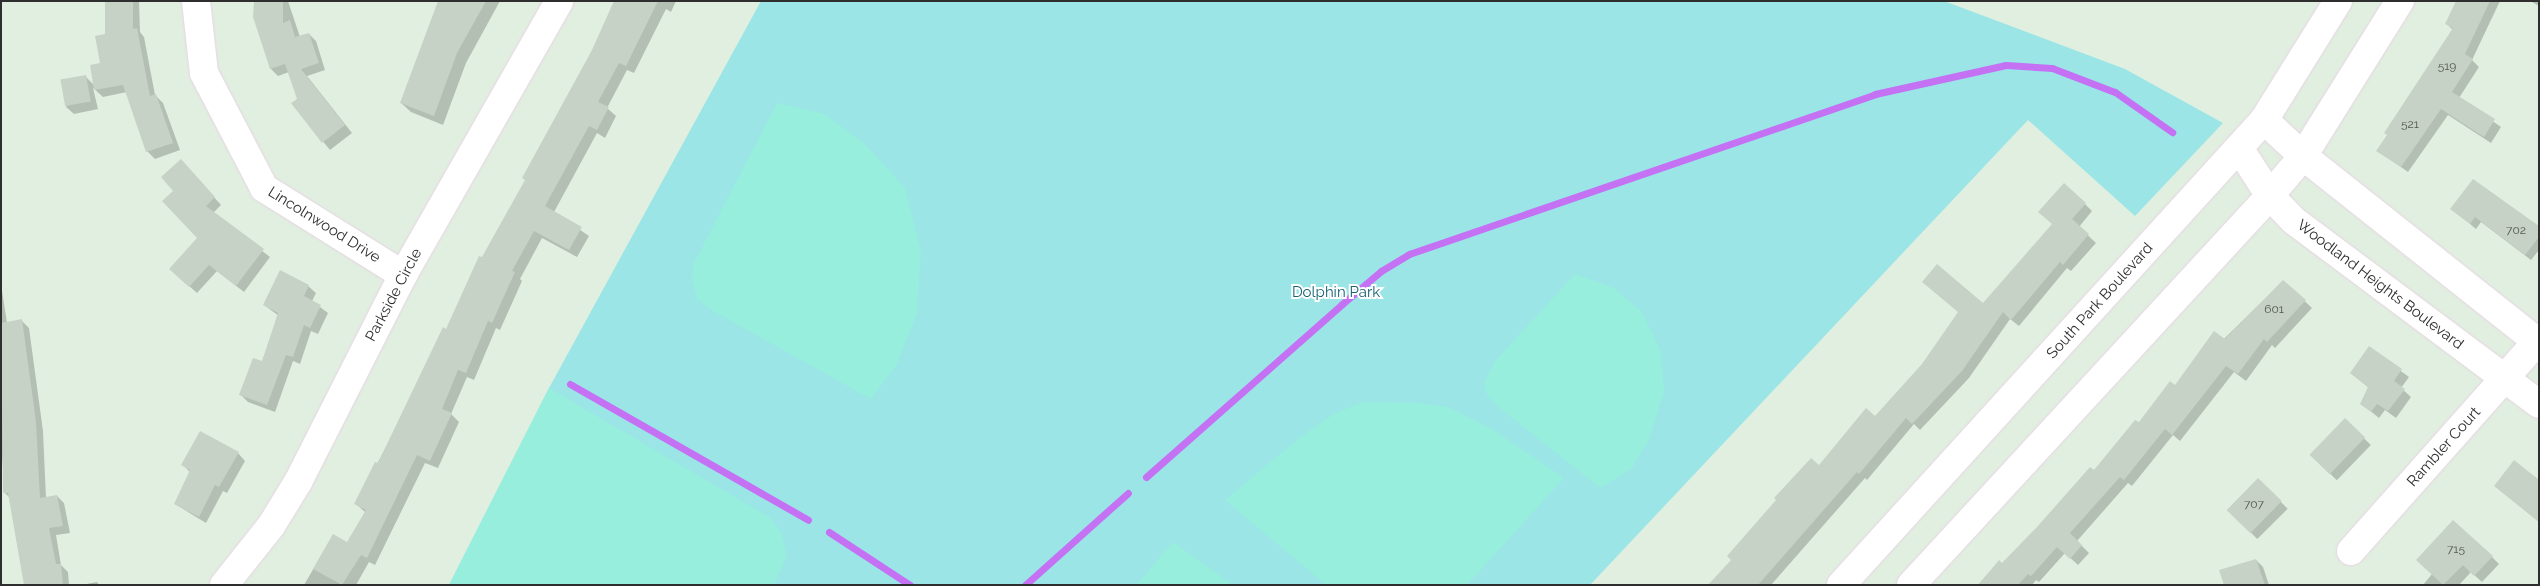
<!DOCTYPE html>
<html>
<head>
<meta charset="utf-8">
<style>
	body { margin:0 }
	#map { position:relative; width:2540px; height:586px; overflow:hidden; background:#e1efe0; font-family:Raleway,sans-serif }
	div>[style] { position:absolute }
	.green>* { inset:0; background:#9be5e7 }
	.pitch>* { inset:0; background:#97eedc }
	.shadow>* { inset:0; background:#0003; transform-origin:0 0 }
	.stream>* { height:7px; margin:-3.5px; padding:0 3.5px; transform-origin:3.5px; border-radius:3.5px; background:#c471f4 }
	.building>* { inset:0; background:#c5d2c5; transform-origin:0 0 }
	.roads { filter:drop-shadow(0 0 1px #e6d5e3) drop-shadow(0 0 1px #e6d5e3) }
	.minor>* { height:28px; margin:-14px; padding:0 14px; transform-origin:14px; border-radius:14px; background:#fff }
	span { translate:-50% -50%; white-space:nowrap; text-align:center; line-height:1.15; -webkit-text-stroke:4px #fff; paint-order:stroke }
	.number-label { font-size:12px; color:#545754 }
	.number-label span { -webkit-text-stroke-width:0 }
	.street-label { font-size:15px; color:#2e2e2e }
	.park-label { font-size:15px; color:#186270 }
	.frame { position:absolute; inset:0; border:2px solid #2e2e2e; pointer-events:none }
</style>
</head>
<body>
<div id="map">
	<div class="green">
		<i style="clip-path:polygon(761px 1px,1944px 1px,2125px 69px,2223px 123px,2135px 216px,2028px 120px,1590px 585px,449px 585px,549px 388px)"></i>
	</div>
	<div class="pitch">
		<i style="clip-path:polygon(777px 103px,824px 114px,864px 143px,905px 188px,921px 251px,917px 313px,897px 364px,871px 399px,713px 311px,697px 299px,692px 281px,693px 265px)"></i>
		<i style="clip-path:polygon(1575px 274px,1614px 288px,1642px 312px,1661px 352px,1664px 392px,1649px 440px,1632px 468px,1600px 488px,1496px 405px,1487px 395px,1484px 383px,1495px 361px)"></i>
		<i style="clip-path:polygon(549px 388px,769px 517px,781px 532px,787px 556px,774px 585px,449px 585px)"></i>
		<i style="clip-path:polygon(1363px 402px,1418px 403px,1448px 407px,1492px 429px,1564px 478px,1467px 585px,1326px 585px,1225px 500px,1303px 435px,1334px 414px)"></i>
		<i style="clip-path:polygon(1173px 542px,1233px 585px,1136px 585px)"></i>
	</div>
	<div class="shadow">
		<i style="clip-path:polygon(106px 1px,139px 1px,140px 32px,144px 37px,155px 95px,163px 103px,180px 150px,155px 159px,147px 151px,127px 92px,103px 97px,93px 88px,98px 109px,74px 114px,66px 107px,85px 76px,95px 86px,107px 35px)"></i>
		<i style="clip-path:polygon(255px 1px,288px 1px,300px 37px,309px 34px,316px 41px,325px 70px,307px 76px,352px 133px,330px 150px,292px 104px,298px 99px,289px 72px,278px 76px,271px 69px,255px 17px)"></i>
		<i style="clip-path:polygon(439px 1px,500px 1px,466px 63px,443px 125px,411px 112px,401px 103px)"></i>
		<i style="clip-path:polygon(616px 1px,676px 1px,671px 12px,666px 9px,634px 73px,627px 70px,607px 108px,616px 116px,605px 138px,597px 133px,554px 212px,589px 236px,577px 257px,542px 238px,520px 279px,522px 281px,500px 330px,496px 328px,474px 380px,467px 377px,451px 414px,459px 422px,438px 468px,425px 463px,375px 565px,369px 562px,356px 585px,304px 585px,333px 535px,348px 543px,365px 512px,356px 504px,594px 51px)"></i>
		<i style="clip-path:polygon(2457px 1px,2500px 1px,2472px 60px,2479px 67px,2459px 98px,2501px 127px,2491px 143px,2448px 115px,2408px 172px,2378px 151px,2453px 30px,2447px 24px)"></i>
		<i style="clip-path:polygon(2530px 1px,2539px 1px,2539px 6px)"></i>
		<i style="clip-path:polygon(188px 168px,221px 205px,213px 213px,270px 257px,244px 292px,217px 271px,197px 293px,178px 276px,198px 238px,175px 191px)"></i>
		<i style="clip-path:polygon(2085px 204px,2092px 211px,2079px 227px,2096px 243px,2071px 271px,2067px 268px,2019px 326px,2010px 319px,1969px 378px,1920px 430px,1914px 424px,1867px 480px,1865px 478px,1771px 585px,1710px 585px,1819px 467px,1875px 418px)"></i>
		<i style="clip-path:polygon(2452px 209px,2539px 227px,2539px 250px,2531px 260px,2481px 222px,2476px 229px)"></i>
		<i style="clip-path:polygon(2283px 281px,2312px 308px,2275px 348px,2272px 345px,2246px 381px,2234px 372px,2180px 441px,2173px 435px,2132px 486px,2128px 483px,2077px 541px,2089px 553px,2078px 565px,2065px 553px,2039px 582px,2036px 580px,2032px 585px,1978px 585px,1999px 562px,2002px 565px,2175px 387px)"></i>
		<i style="clip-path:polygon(1px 284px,7px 323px,22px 321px,29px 328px,43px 431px,46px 498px,57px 496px,64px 503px,70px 533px,56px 535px,61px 565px,68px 572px,69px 585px,27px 585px,10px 498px,5px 493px,1px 442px)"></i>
		<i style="clip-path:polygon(308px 286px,316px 293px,312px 301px,328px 313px,318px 334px,311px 331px,300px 364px,293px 361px,275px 412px,248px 402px,241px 395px,262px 362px,279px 316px,264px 305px)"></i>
		<i style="clip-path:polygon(2369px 348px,2409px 377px,2401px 388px,2411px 397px,2396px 418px,2385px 410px,2379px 418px,2362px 404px,2369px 388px,2351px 373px)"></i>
		<i style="left:2345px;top:420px;width:36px;height:49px;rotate:44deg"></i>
		<i style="clip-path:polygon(238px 453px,245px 461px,227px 493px,223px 491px,206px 523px,175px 504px,191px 473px,183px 465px)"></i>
		<i style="clip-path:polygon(2515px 462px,2539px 480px,2539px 522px,2495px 486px)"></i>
		<i style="left:2258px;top:479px;width:42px;height:43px;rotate:45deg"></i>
		<i style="clip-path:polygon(2492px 557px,2499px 564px,2482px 582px,2471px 572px,2459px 585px,2423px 585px,2432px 574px,2418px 560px)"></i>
		<i style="clip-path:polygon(2256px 560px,2263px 567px,2269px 585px,2225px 585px)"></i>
		<i style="clip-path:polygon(97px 582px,99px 585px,81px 585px)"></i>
	</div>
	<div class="stream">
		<i style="left:570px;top:384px;width:274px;rotate:29.7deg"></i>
		<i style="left:1146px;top:477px;width:261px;rotate:-41.4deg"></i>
		<i style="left:1342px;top:304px;width:51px;rotate:-40.2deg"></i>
		<i style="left:1381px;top:271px;width:33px;rotate:-31deg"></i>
		<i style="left:1409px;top:254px;width:493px;rotate:-18.9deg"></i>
		<i style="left:1875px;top:94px;width:134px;rotate:-12.5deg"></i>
		<i style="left:2006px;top:65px;width:46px;rotate:3.7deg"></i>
		<i style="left:2052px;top:68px;width:67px;rotate:20.9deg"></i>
		<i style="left:2115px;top:92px;width:70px;rotate:35.1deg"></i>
		<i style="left:829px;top:532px;width:97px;rotate:33.2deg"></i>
		<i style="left:1025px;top:585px;width:138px;rotate:-41.8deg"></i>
	</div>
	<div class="building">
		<i style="clip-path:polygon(105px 1px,133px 1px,133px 29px,137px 28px,150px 96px,156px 94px,173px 143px,146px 152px,123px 85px,94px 90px,90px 65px,100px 63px,95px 36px,105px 34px)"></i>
		<i style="clip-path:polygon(254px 1px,283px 1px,283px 23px,290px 20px,295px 37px,309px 33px,319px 63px,301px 69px,345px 125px,322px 143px,291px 103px,297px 99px,285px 64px,270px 69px,253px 17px)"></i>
		<i style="clip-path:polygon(438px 1px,486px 1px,457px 53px,434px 116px,400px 103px)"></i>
		<i style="clip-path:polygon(614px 1px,658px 1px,626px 66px,619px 63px,598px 102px,609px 107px,597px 130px,589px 126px,545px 206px,582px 227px,569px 250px,534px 231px,512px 271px,515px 272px,492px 323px,488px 321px,466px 373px,458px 370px,442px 409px,452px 413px,430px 461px,417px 455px,367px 558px,361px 555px,342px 585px,313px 569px,333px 534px,347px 542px,366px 510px,354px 504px,375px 462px,378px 463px,443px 327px,446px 329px,479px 256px,482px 257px,525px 180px,522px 178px,592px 50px)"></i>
		<i style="clip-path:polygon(2456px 1px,2490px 1px,2465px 54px,2473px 59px,2452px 92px,2495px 119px,2484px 137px,2441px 109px,2401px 167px,2376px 151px,2387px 135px,2384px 133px,2453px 28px,2445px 24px)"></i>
		<i style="left:86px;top:75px;width:27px;height:26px;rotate:80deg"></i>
		<i style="clip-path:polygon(181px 159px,215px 197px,206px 206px,264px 249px,236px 286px,209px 265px,189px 287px,169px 269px,197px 238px,162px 201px,173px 191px,161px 177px)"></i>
		<i style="clip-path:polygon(2473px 179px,2539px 226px,2539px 237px,2525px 255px,2475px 217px,2470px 224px,2450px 209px)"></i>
		<i style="clip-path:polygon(2064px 183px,2086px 203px,2072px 219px,2089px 234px,2063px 265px,2060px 262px,2011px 320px,2003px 312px,1962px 371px,1912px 424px,1906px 418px,1859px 474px,1857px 472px,1758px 585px,1708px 585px,1731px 560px,1727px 556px,1776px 500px,1774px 498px,1811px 458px,1819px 465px,1866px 408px,1875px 416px,1922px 364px,1958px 312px,1922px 282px,1937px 264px,1983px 303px,2052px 224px,2038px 212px)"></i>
		<i style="clip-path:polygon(280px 270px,309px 285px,304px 296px,321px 305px,310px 328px,304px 325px,293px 357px,286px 355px,267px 405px,239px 395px,253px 358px,262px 361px,278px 313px,263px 305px)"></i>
		<i style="clip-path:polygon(2283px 280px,2306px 300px,2267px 342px,2264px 339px,2238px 374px,2226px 366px,2172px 435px,2165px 429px,2124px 480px,2120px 477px,2070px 533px,2082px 545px,2070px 559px,2057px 547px,2031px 576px,2028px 574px,2018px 585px,1978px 585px,1999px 560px,2002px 563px,2037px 527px,2090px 467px,2094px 470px,2135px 420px,2139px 422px,2170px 381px,2175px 385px,2214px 331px,2225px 339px)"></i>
		<i style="clip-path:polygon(22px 319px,36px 422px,40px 498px,57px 495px,63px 526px,49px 528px,56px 564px,61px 564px,63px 585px,24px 585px,8px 493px,3px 493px,1px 323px)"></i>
		<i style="clip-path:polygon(2369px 346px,2402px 369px,2394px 381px,2405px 389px,2388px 411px,2377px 404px,2371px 412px,2360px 404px,2368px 387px,2350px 373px)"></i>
		<i style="left:2345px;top:418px;width:28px;height:51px;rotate:44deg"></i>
		<i style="clip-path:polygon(200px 431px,239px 452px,219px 487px,215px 485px,199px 517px,174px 504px,190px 470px,181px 465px)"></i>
		<i style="clip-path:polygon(2514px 460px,2539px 480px,2539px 522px,2494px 486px)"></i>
		<i style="left:2258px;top:478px;width:33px;height:45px;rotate:44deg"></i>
		<i style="clip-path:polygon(2453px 520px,2493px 556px,2474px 576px,2463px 565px,2443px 585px,2416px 560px)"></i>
		<i style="clip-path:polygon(2256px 559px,2265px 585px,2224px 585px,2219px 570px)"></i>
	</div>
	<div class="roads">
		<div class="minor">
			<i style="left:196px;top:1px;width:72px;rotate:83.7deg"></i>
			<i style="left:204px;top:73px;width:130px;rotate:62.4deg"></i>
			<i style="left:264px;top:188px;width:164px;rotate:32deg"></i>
			<i style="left:2264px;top:120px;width:53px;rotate:42.7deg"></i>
			<i style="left:2303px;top:156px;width:301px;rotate:38.4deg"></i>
			<i style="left:2239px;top:148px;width:57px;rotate:57.1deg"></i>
			<i style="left:2270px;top:196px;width:33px;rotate:46deg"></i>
			<i style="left:2293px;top:220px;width:307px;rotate:36.8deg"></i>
			<i style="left:2351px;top:551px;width:283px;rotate:-48.4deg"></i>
			<i style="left:224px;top:585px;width:75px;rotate:-51.5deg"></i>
			<i style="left:271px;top:526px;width:52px;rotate:-58.5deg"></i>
			<i style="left:298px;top:482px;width:232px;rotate:-63.1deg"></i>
			<i style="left:403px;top:275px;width:315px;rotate:-60.3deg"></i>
			<i style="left:1841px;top:585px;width:629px;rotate:-47.71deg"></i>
			<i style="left:2264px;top:120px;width:140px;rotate:-58.1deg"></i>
			<i style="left:1911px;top:585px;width:524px;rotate:-47.32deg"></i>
			<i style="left:2266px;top:200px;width:57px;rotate:-49.9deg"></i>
			<i style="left:2303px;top:156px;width:183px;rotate:-58deg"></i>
		</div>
	</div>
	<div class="number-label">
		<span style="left:2447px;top:67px">519</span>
		<span style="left:2410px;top:125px">521</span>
		<span style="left:2516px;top:231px">702</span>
		<span style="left:2274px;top:310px">601</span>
		<span style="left:2254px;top:505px">707</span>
		<span style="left:2456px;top:550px">715</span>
	</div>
	<div class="street-label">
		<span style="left:324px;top:225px;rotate:32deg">Lincolnwood Drive</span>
		<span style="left:2380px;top:285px;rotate:37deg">Woodland Heights Boulevard</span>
		<span style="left:394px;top:295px;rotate:-62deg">Parkside Circle</span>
		<span style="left:2100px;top:301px;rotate:-48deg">South Park Boulevard</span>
		<span style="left:2444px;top:447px;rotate:-48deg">Rambler Court</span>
	</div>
	<div class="park-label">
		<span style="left:1336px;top:293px">Dolphin Park</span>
	</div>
	<div class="frame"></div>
</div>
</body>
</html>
